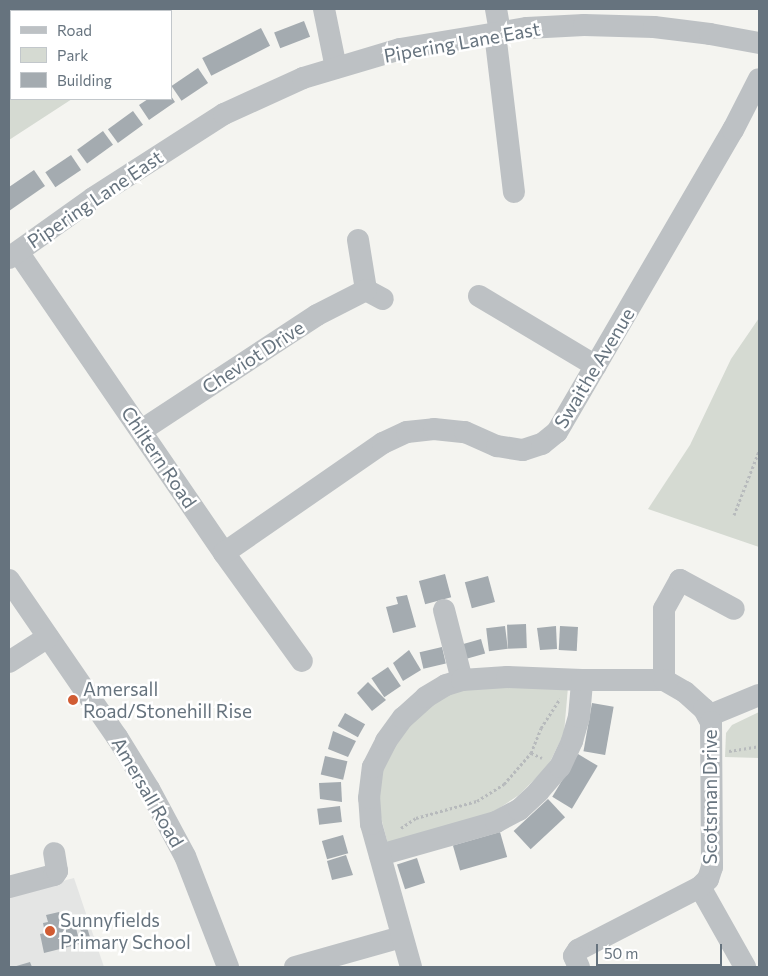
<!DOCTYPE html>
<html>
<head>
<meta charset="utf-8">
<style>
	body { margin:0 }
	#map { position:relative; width:768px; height:976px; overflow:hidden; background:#f4f4f0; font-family:Commissioner,sans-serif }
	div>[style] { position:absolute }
	.built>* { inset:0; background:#e4e5e4 }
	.green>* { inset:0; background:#d5dad2 }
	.building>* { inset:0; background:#a4abb0; transform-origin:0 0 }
	.path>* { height:3px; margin-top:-1.5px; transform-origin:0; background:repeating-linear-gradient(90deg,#b7babc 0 2.5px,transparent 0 5px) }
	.minor>* { height:22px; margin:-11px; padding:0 11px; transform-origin:11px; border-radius:11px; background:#bdc1c4 }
	.dots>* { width:14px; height:14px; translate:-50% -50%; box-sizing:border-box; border:2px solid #fff; border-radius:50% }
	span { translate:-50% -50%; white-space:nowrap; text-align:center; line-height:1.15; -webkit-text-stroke:5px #fff; paint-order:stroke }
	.street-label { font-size:19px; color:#66737e }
	.poi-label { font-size:19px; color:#66737e }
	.left { translate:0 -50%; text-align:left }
	.frame { position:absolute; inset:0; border:10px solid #66737e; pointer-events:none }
	.legend { position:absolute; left:10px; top:10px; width:162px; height:90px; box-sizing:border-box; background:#fff; border:1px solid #c2c7cb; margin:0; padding:6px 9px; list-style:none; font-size:15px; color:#66737e }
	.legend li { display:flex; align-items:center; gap:10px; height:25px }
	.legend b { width:25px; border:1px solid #c2c7cb }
	.scale { position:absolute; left:596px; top:944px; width:126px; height:22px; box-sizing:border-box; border:2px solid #66737e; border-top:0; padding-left:6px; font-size:15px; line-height:18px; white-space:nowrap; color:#66737e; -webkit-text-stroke:4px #fff; paint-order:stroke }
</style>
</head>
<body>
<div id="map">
	<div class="built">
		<i style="clip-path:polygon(74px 878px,104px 967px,9px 967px,9px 895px)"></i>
	</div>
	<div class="green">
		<i style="clip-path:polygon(9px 9px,170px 9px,171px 11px,11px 11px,11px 99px,72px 99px,9px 140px)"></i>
		<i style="clip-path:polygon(759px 318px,759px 547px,648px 509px,690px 445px,731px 359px)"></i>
		<i style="clip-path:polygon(484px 686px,568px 687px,564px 733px,548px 766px,519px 795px,489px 815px,389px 848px,376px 799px,388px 751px,412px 716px,457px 689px)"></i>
		<i style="clip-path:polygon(759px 712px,759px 758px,725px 757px,726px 733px,732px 725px)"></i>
	</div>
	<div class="building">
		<i style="left:304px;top:21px;width:17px;height:32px;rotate:69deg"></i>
		<i style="left:261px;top:28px;width:20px;height:66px;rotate:63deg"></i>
		<i style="left:198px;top:68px;width:18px;height:32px;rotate:56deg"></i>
		<i style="clip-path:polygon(171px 96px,175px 102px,149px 120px,139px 105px,148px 99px,171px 99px)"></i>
		<i style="left:133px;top:111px;width:17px;height:31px;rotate:54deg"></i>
		<i style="left:103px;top:131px;width:17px;height:32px;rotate:54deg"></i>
		<i style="left:71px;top:155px;width:18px;height:31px;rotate:56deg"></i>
		<i style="clip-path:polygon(34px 170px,45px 186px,9px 211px,9px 187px)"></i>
		<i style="left:445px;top:574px;width:24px;height:27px;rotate:75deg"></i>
		<i style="left:488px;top:576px;width:27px;height:24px;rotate:75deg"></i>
		<i style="clip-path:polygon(407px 595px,416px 627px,393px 633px,386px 607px,398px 604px,396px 597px)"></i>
		<i style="left:526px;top:624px;width:24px;height:19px;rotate:88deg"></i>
		<i style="left:505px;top:626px;width:23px;height:19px;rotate:83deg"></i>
		<i style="clip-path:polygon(556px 626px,557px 649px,540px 650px,537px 628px)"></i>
		<i style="left:560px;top:626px;width:18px;height:24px;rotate:3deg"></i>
		<i style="left:481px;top:639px;width:15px;height:22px;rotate:74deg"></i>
		<i style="left:442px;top:647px;width:17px;height:23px;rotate:77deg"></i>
		<i style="clip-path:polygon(409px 650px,421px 670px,403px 681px,393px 663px)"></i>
		<i style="left:388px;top:667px;width:23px;height:20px;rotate:56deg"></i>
		<i style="clip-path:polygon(368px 682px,386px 700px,372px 711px,357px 693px)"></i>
		<i style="left:592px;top:703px;width:22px;height:49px;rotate:10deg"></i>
		<i style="left:345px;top:713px;width:23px;height:15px;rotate:29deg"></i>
		<i style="clip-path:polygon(333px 731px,356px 741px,348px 757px,328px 749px)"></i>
		<i style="left:578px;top:754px;width:23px;height:50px;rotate:31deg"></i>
		<i style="left:325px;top:756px;width:23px;height:19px;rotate:13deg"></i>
		<i style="clip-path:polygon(341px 782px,342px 802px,320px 799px,319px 783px)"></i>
		<i style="left:548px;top:799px;width:25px;height:47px;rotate:47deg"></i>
		<i style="left:340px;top:806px;width:16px;height:23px;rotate:83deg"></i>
		<i style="left:500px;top:832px;width:26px;height:49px;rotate:74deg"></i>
		<i style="left:343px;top:835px;width:19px;height:22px;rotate:74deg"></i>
		<i style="clip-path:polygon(346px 855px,353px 875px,332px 880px,327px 861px)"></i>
		<i style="left:417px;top:858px;width:26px;height:21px;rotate:72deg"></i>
		<i style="clip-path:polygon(59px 912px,61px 920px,67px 918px,69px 925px,75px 924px,80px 944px,44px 953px,40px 934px,45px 933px,43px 923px,48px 922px,46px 915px)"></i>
		<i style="left:86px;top:924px;width:14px;height:7px;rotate:73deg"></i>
		<i style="clip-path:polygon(30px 962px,32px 967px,13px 967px)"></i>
	</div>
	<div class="path">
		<i style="left:734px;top:515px;width:69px;rotate:-68.7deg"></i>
		<i style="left:729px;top:751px;width:30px;rotate:-9deg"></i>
		<i style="left:531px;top:753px;width:12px;rotate:24deg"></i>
		<i style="left:401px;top:828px;width:18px;rotate:-34deg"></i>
		<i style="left:416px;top:818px;width:63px;rotate:-15.6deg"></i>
		<i style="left:477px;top:801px;width:32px;rotate:-32deg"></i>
		<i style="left:504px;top:784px;width:41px;rotate:-48.9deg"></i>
		<i style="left:531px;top:753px;width:27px;rotate:-68deg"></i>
		<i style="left:541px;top:728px;width:35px;rotate:-57deg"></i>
	</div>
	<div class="minor">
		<i style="left:324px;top:9px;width:60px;rotate:78.5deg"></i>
		<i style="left:496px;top:9px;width:23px;rotate:80deg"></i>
		<i style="left:495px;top:33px;width:160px;rotate:83.2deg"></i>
		<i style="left:358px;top:240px;width:51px;rotate:80.9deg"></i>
		<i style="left:366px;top:290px;width:19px;rotate:28deg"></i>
		<i style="left:18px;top:252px;width:365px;rotate:55.6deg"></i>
		<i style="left:224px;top:553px;width:133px;rotate:54.2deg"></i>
		<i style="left:9px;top:258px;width:103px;rotate:-35.5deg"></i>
		<i style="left:93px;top:198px;width:156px;rotate:-32.7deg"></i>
		<i style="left:224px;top:114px;width:87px;rotate:-24.5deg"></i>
		<i style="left:303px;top:78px;width:101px;rotate:-16.6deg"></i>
		<i style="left:400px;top:49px;width:129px;rotate:-9.4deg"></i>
		<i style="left:527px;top:28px;width:57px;rotate:-3deg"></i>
		<i style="left:584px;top:25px;width:70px;rotate:1.6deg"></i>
		<i style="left:654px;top:27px;width:56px;rotate:7.1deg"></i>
		<i style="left:710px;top:34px;width:50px;rotate:10.4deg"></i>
		<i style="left:479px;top:296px;width:136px;rotate:30.9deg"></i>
		<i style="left:142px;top:430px;width:209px;rotate:-33.3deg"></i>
		<i style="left:317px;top:315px;width:55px;rotate:-27deg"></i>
		<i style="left:224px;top:553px;width:193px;rotate:-34.7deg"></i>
		<i style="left:383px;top:443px;width:26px;rotate:-25deg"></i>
		<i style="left:407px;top:432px;width:27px;rotate:-6deg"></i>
		<i style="left:434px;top:429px;width:31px;rotate:6deg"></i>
		<i style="left:465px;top:432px;width:35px;rotate:24deg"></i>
		<i style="left:497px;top:446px;width:26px;rotate:9deg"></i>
		<i style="left:523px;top:450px;width:20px;rotate:-18deg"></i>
		<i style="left:542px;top:444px;width:19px;rotate:-39deg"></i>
		<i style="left:557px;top:432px;width:350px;rotate:-59.8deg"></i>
		<i style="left:733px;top:130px;width:57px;rotate:-63deg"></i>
		<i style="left:9px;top:580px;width:191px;rotate:55.5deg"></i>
		<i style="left:117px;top:737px;width:61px;rotate:58.4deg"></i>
		<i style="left:149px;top:789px;width:76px;rotate:61.8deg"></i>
		<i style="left:185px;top:856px;width:119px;rotate:68.8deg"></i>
		<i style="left:444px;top:610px;width:72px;rotate:75.6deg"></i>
		<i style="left:9px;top:662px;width:46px;rotate:-32.7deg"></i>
		<i style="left:664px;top:680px;width:71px;rotate:-90deg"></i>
		<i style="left:664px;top:609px;width:33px;rotate:-61deg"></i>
		<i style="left:680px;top:580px;width:61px;rotate:28.2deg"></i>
		<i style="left:708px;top:716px;width:55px;rotate:-22.4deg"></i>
		<i style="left:380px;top:855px;width:121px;rotate:-15.9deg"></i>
		<i style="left:496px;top:822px;width:26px;rotate:-28deg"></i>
		<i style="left:519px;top:810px;width:26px;rotate:-43deg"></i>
		<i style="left:538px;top:792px;width:33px;rotate:-49deg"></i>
		<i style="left:560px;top:767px;width:29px;rotate:-65deg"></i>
		<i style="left:572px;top:741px;width:25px;rotate:-74deg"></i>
		<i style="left:579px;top:717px;width:37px;rotate:-85deg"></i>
		<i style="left:9px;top:887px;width:47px;rotate:-14.9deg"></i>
		<i style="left:54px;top:875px;width:5px;rotate:-53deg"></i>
		<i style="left:57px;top:871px;width:18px;rotate:-99deg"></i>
		<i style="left:700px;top:887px;width:92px;rotate:60.6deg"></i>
		<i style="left:295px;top:967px;width:111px;rotate:-15.7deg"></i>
		<i style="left:411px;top:967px;width:148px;rotate:-105.6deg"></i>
		<i style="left:371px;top:824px;width:26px;rotate:-94deg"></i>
		<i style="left:369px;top:798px;width:31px;rotate:-83deg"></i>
		<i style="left:373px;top:767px;width:29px;rotate:-63deg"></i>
		<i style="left:386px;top:741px;width:29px;rotate:-54deg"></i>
		<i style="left:403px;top:718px;width:31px;rotate:-42deg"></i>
		<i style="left:426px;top:697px;width:23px;rotate:-31deg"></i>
		<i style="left:446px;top:685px;width:17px;rotate:-17deg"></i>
		<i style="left:462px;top:680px;width:45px;rotate:-3.8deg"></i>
		<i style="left:507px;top:677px;width:75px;rotate:2.3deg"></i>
		<i style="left:582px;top:680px;width:82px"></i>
		<i style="left:664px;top:680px;width:24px;rotate:30deg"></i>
		<i style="left:685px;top:692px;width:25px;rotate:42deg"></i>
		<i style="left:704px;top:709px;width:15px;rotate:62deg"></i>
		<i style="left:711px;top:722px;width:145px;rotate:89.6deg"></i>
		<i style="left:712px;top:867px;width:13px;rotate:108deg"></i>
		<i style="left:708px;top:879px;width:11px;rotate:135deg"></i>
		<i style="left:700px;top:887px;width:137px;rotate:152.7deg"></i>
		<i style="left:578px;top:950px;width:7px;rotate:124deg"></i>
		<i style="left:574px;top:956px;width:12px;rotate:66deg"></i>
	</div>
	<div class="dots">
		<i style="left:73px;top:700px;background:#d15c33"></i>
		<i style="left:50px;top:931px;background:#d15c33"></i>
	</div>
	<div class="street-label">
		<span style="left:462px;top:42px;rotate:-10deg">Pipering Lane East</span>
		<span style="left:95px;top:199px;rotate:-34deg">Pipering Lane East</span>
		<span style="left:253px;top:357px;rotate:-33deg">Cheviot Drive</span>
		<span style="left:594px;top:368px;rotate:-59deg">Swaithe Avenue</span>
		<span style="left:159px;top:457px;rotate:56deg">Chiltern Road</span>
		<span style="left:148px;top:792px;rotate:60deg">Amersall Road</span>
		<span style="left:710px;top:797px;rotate:-90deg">Scotsman Drive</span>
	</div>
	<div class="poi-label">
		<span class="left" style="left:83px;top:700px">Amersall<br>Road/Stonehill Rise</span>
		<span class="left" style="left:60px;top:931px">Sunnyfields<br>Primary School</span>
	</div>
	<div class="frame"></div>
	<ul class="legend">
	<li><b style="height:6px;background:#bdc1c4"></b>Road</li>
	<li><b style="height:14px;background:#d5dad2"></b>Park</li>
	<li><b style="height:14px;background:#a4abb0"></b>Building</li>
	</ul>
	<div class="scale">50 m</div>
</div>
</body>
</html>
